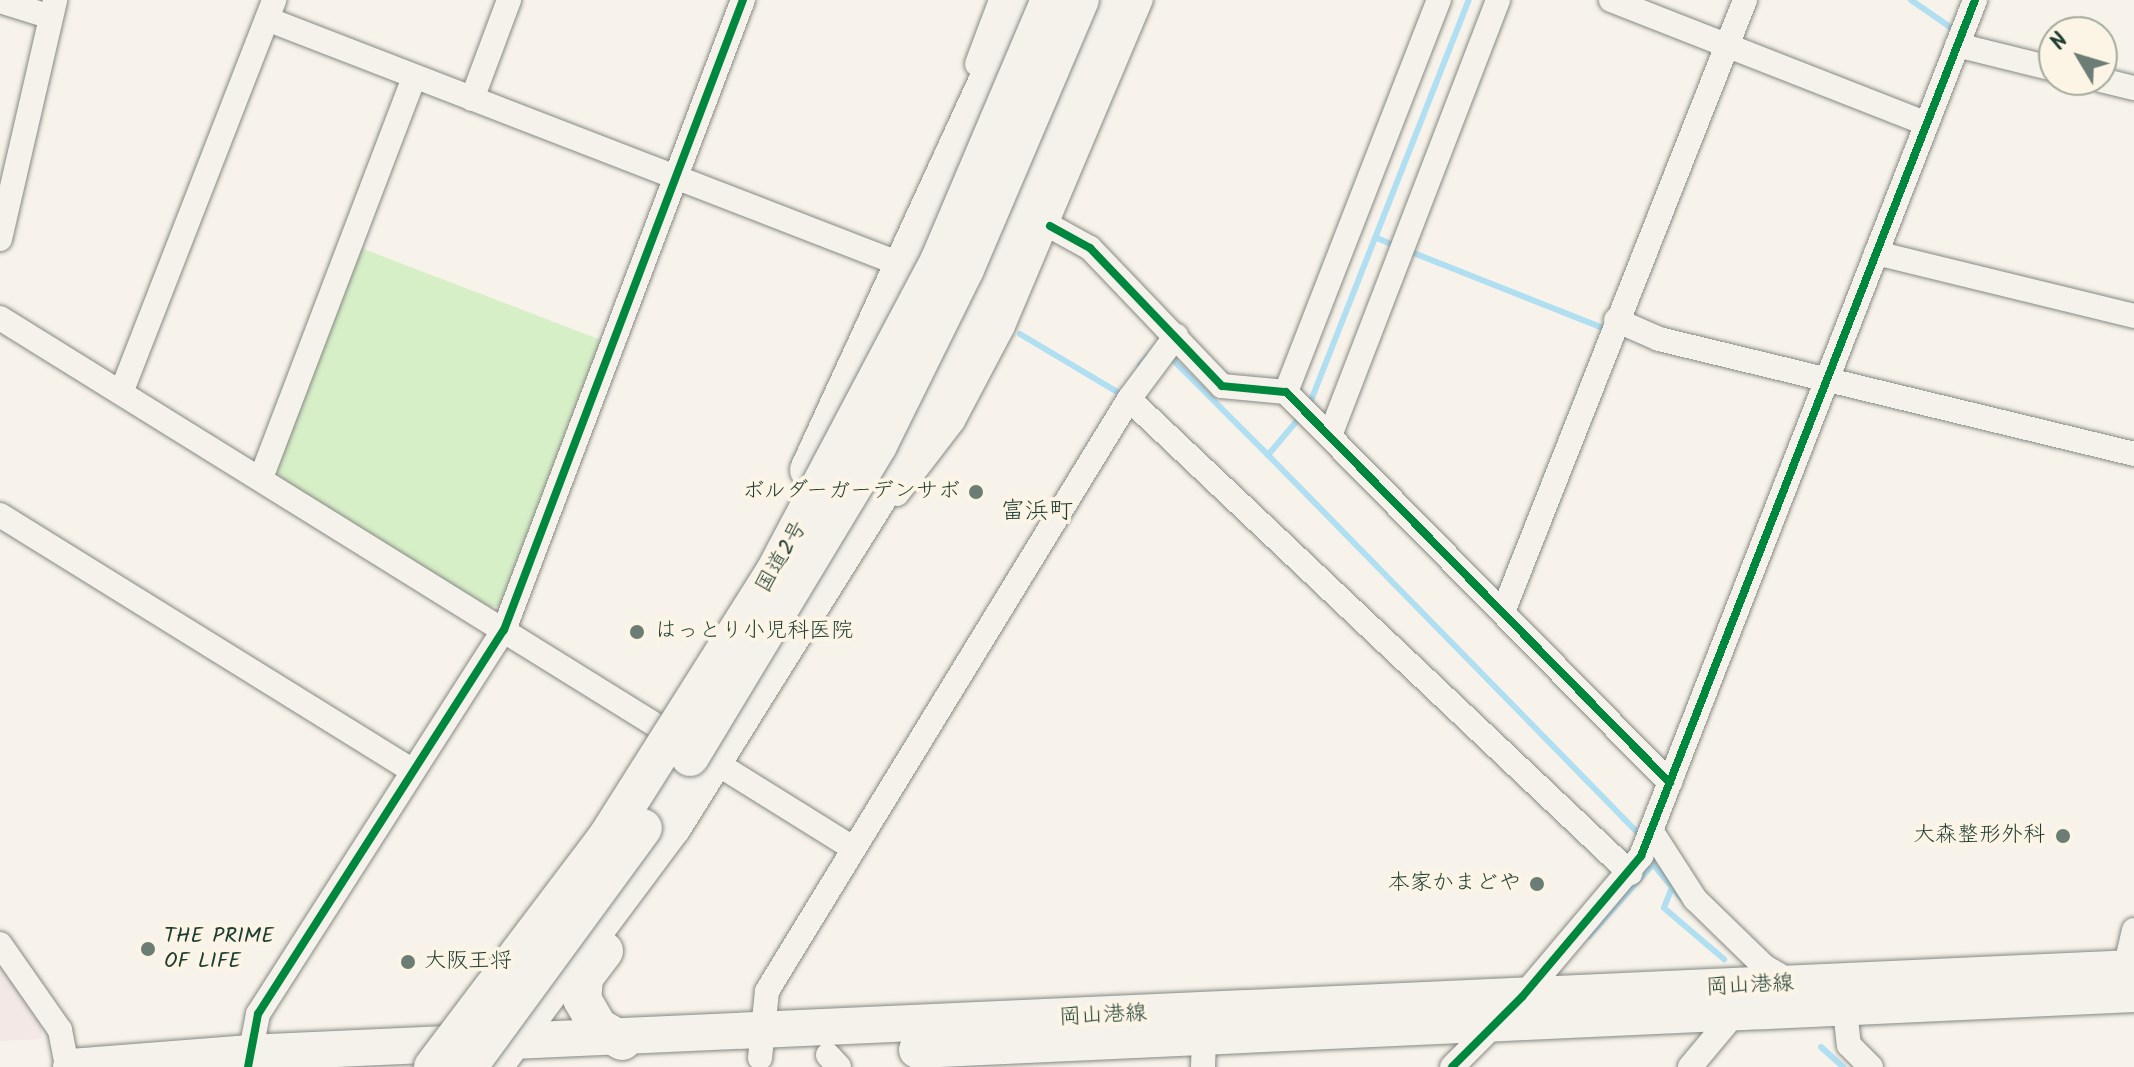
<!DOCTYPE html>
<html>
<head>
<meta charset="utf-8">
<style>
	body { margin:0 }
	#map { position:relative; width:2134px; height:1067px; overflow:hidden; background:#f7f3ea; font-family:Kalam,"Klee One",sans-serif }
	div>[style] { position:absolute }
	.built>* { inset:0; background:#f3e8e5 }
	.green>* { inset:0; background:#d7efc7 }
	.stream>* { height:6px; margin:-3px; padding:0 3px; transform-origin:3px; border-radius:3px; background:#b1dff2 }
	.roads { filter:drop-shadow(0 0 2px #868984) drop-shadow(0 0 2px #868984) }
	.minor>* { height:24px; margin:-12px; padding:0 12px; transform-origin:12px; border-radius:12px; background:#f5f2ec }
	.primary>* { height:36px; margin:-18px; padding:0 18px; transform-origin:18px; border-radius:18px; background:#f5f2ec }
	.trunk>* { height:38px; margin:-19px; padding:0 19px; transform-origin:19px; border-radius:19px; background:#f5f2ec }
	.bridges { filter:drop-shadow(0 0 2px #868984) drop-shadow(0 0 2px #868984) }
	.trunk-bridge>* { height:38px; margin:-19px; padding:0 19px; transform-origin:19px; border-radius:19px; background:#f5f2ec }
	.cycleway>* { height:8px; margin:-4px; padding:0 4px; transform-origin:4px; border-radius:4px; background:#00873e }
	.dots>* { width:22px; height:22px; translate:-50% -50%; box-sizing:border-box; border:4px solid #fcf5e5; border-radius:50% }
	span { translate:-50% -50%; white-space:nowrap; text-align:center; line-height:1.15; -webkit-text-stroke:8px #fcf5e5; paint-order:stroke }
	.poi-label { font-size:22px; color:#1f3d34 }
	.right { translate:-100% -50%; text-align:right }
	.left { translate:0 -50%; text-align:left }
	.street-label { font-size:22px; color:#1f3d34 }
	.neighbourhood-label { font-size:24px; color:#1f3d34 }
	.north { position:absolute; left:2038px; top:16px; width:80px; height:80px; box-sizing:border-box; background:#fcf5e5; border:2px solid #a4ab9e; border-radius:50%; rotate:308deg; font-size:22px; font-weight:700; line-height:32px; text-align:center; color:#1f3d34 }
	.north::after { content:''; display:block; margin:auto; width:28px; height:36px; background:#6b7d74; clip-path:polygon(50% 0,100% 100%,50% 72%,0 100%) }
</style>
</head>
<body>
<div id="map">
	<div class="built">
		<i style="clip-path:polygon(0 958px,38px 1011px,42px 1039px,0 1041px)"></i>
	</div>
	<div class="green">
		<i style="clip-path:polygon(361px 248px,601px 340px,500px 606px,488px 607px,281px 481px,276px 465px)"></i>
	</div>
	<div class="stream">
		<i style="left:1911px;top:0;width:55px;rotate:34.6deg"></i>
		<i style="left:1377px;top:238px;width:21px;rotate:23deg"></i>
		<i style="left:1406px;top:250px;width:217px;rotate:21.6deg"></i>
		<i style="left:1020px;top:334px;width:115px;rotate:30.8deg"></i>
		<i style="left:1172px;top:359px;width:136px;rotate:45deg"></i>
		<i style="left:1140px;top:365px;width:26px;rotate:-47deg"></i>
		<i style="left:1310px;top:403px;width:433px;rotate:-68.5deg"></i>
		<i style="left:1300px;top:417px;width:50px;rotate:130.1deg"></i>
		<i style="left:1268px;top:455px;width:535px;rotate:45.61deg"></i>
		<i style="left:1653px;top:864px;width:44px;rotate:50.5deg"></i>
		<i style="left:1672px;top:887px;width:22px;rotate:111deg"></i>
		<i style="left:1664px;top:908px;width:79px;rotate:40.4deg"></i>
		<i style="left:1589px;top:936px;width:96px;rotate:-48.4deg"></i>
		<i style="left:1653px;top:864px;width:12px;rotate:-90deg"></i>
		<i style="left:1821px;top:1047px;width:30px;rotate:42deg"></i>
	</div>
	<div class="roads">
		<div class="minor">
			<i style="left:1611px;top:0;width:337px;rotate:21.4deg"></i>
			<i style="left:0;top:1px;width:53px;rotate:17.4deg"></i>
			<i style="left:267px;top:19px;width:665px;rotate:21.16deg"></i>
			<i style="left:1957px;top:45px;width:100px;rotate:13.9deg"></i>
			<i style="left:977px;top:64px;width:68px;rotate:-69.4deg"></i>
			<i style="left:2101px;top:80px;width:34px;rotate:14deg"></i>
			<i style="left:472px;top:99px;width:106px;rotate:-69.5deg"></i>
			<i style="left:1050px;top:226px;width:46px;rotate:28.8deg"></i>
			<i style="left:1090px;top:248px;width:191px;rotate:46.3deg"></i>
			<i style="left:1222px;top:386px;width:64px;rotate:5.4deg"></i>
			<i style="left:1286px;top:392px;width:548px;rotate:45.52deg"></i>
			<i style="left:0;top:239px;width:245px;rotate:-77deg"></i>
			<i style="left:1876px;top:253px;width:266px;rotate:13.7deg"></i>
			<i style="left:0;top:318px;width:779px;rotate:31.83deg"></i>
			<i style="left:1616px;top:320px;width:47px;rotate:23.8deg"></i>
			<i style="left:1659px;top:339px;width:489px;rotate:13.6deg"></i>
			<i style="left:1286px;top:392px;width:421px;rotate:-68.7deg"></i>
			<i style="left:121px;top:393px;width:422px;rotate:-68.7deg"></i>
			<i style="left:1129px;top:399px;width:690px;rotate:43.41deg"></i>
			<i style="left:1331px;top:433px;width:464px;rotate:-68.9deg"></i>
			<i style="left:261px;top:478px;width:428px;rotate:-69.1deg"></i>
			<i style="left:897px;top:494px;width:92px;rotate:-52.5deg"></i>
			<i style="left:953px;top:421px;width:107px;rotate:-62.2deg"></i>
			<i style="left:1003px;top:326px;width:354px;rotate:-67.1deg"></i>
			<i style="left:0;top:515px;width:484px;rotate:31.8deg"></i>
			<i style="left:1503px;top:612px;width:658px;rotate:-68.42deg"></i>
			<i style="left:713px;top:761px;width:165px;rotate:31.9deg"></i>
			<i style="left:1652px;top:832px;width:80px;rotate:57.3deg"></i>
			<i style="left:1695px;top:899px;width:98px;rotate:44.2deg"></i>
			<i style="left:1765px;top:967px;width:32px;rotate:30deg"></i>
			<i style="left:0;top:944px;width:105px;rotate:55.1deg"></i>
			<i style="left:60px;top:1030px;width:38px;rotate:79deg"></i>
			<i style="left:2125px;top:969px;width:40px;rotate:-77deg"></i>
			<i style="left:1845px;top:1009px;width:36px;rotate:84deg"></i>
			<i style="left:1849px;top:1045px;width:31px;rotate:45deg"></i>
			<i style="left:828px;top:1055px;width:16px;rotate:47deg"></i>
			<i style="left:760px;top:1058px;width:67px;rotate:-84deg"></i>
			<i style="left:767px;top:991px;width:694px;rotate:-58.55deg"></i>
			<i style="left:1129px;top:399px;width:79px;rotate:-53.3deg"></i>
			<i style="left:248px;top:1065px;width:52px;rotate:-78.9deg"></i>
			<i style="left:258px;top:1014px;width:456px;rotate:-57.4deg"></i>
			<i style="left:504px;top:630px;width:674px;rotate:-69.23deg"></i>
			<i style="left:1203px;top:1067px;width:30px;rotate:-88deg"></i>
			<i style="left:1452px;top:1067px;width:99px;rotate:-45deg"></i>
			<i style="left:1522px;top:997px;width:185px;rotate:-49.8deg"></i>
			<i style="left:1641px;top:856px;width:919px;rotate:-68.68deg"></i>
			<i style="left:1690px;top:1067px;width:70px;rotate:-50.2deg"></i>
		</div>
		<div class="primary">
			<i style="left:917px;top:1050px;width:1218px;rotate:-2.63deg"></i>
			<i style="left:71px;top:1067px;width:177px;rotate:-4.5deg"></i>
			<i style="left:247px;top:1053px;width:1889px;rotate:-2.58deg"></i>
		</div>
		<div class="trunk">
			<i style="left:809px;top:470px;width:517px;rotate:-65.32deg"></i>
			<i style="left:617px;top:852px;width:118px;rotate:-52.5deg"></i>
			<i style="left:604px;top:951px;width:34px;rotate:127deg"></i>
			<i style="left:584px;top:978px;width:21px;rotate:95deg"></i>
			<i style="left:582px;top:999px;width:32px;rotate:60deg"></i>
			<i style="left:598px;top:1027px;width:28px;rotate:30deg"></i>
			<i style="left:493px;top:1067px;width:299px;rotate:-53.3deg"></i>
			<i style="left:672px;top:827px;width:502px;rotate:-58.02deg"></i>
			<i style="left:938px;top:401px;width:225px;rotate:-64.2deg"></i>
			<i style="left:1036px;top:198px;width:214px;rotate:-67.5deg"></i>
		</div>
	</div>
	<div class="bridges">
		<div class="trunk-bridge">
			<i style="left:690px;top:757px;width:364px;rotate:-58.9deg"></i>
			<i style="left:878px;top:445px;width:196px;rotate:-63.7deg"></i>
			<i style="left:965px;top:269px;width:293px;rotate:-66.9deg"></i>
			<i style="left:433px;top:1067px;width:288px;rotate:-52.9deg"></i>
			<i style="left:607px;top:837px;width:312px;rotate:-57.7deg"></i>
			<i style="left:774px;top:573px;width:355px;rotate:-62.1deg"></i>
			<i style="left:940px;top:259px;width:281px;rotate:-67deg"></i>
			<i style="left:468px;top:1067px;width:296px;rotate:-53.8deg"></i>
		</div>
	</div>
	<div class="cycleway">
		<i style="left:1050px;top:226px;width:46px;rotate:28.8deg"></i>
		<i style="left:1090px;top:248px;width:191px;rotate:46.3deg"></i>
		<i style="left:1222px;top:386px;width:64px;rotate:5.4deg"></i>
		<i style="left:1286px;top:392px;width:548px;rotate:45.52deg"></i>
		<i style="left:248px;top:1067px;width:54px;rotate:-79.3deg"></i>
		<i style="left:258px;top:1014px;width:456px;rotate:-57.4deg"></i>
		<i style="left:504px;top:630px;width:674px;rotate:-69.23deg"></i>
		<i style="left:1452px;top:1067px;width:99px;rotate:-45deg"></i>
		<i style="left:1522px;top:997px;width:185px;rotate:-49.8deg"></i>
		<i style="left:1641px;top:856px;width:919px;rotate:-68.68deg"></i>
	</div>
	<div class="dots">
		<i style="left:976px;top:492px;background:#6b7d74"></i>
		<i style="left:637px;top:632px;background:#6b7d74"></i>
		<i style="left:2063px;top:836px;background:#6b7d74"></i>
		<i style="left:1537px;top:884px;background:#6b7d74"></i>
		<i style="left:148px;top:949px;background:#6b7d74"></i>
		<i style="left:408px;top:962px;background:#6b7d74"></i>
	</div>
	<div class="poi-label">
		<span class="right" style="left:960px;top:492px">ボルダーガーデンサボ</span>
		<span class="left" style="left:655px;top:632px">はっとり小児科医院</span>
		<span class="right" style="left:2045px;top:836px">大森整形外科</span>
		<span class="right" style="left:1521px;top:884px">本家かまどや</span>
		<span class="left" style="left:164px;top:949px">THE PRIME<br>OF LIFE</span>
		<span class="left" style="left:424px;top:962px">大阪王将</span>
	</div>
	<div class="street-label">
		<span style="left:782px;top:557px;rotate:-60deg">国道2号</span>
		<span style="left:1750px;top:986px;rotate:-3deg">岡山港線</span>
		<span style="left:1103px;top:1016px;rotate:-3deg">岡山港線</span>
	</div>
	<div class="neighbourhood-label">
		<span style="left:1037px;top:512px">富浜町</span>
	</div>
	<div class="north">N</div>
</div>
</body>
</html>
